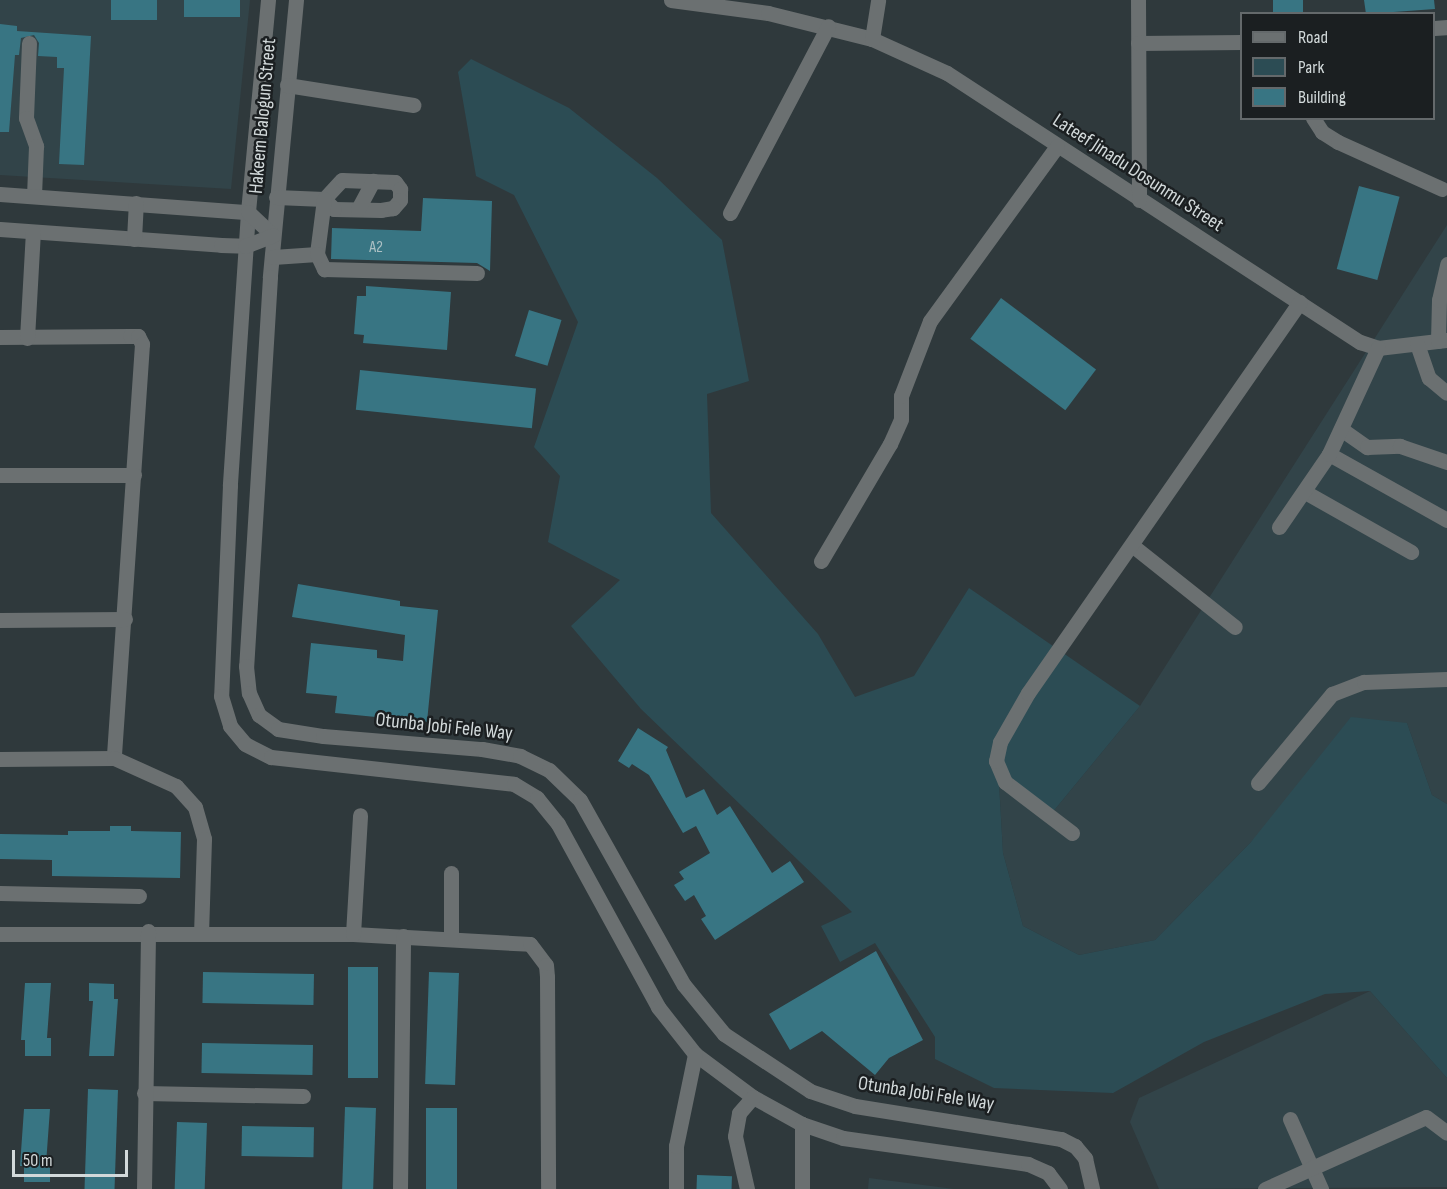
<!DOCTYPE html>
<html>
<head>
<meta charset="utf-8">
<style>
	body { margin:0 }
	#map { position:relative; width:1447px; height:1189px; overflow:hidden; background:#2f393c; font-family:"Sofia Sans Condensed",sans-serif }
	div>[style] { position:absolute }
	.built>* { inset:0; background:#324449 }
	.green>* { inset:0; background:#2c4c54 }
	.building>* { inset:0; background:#387583; transform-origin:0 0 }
	.minor>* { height:15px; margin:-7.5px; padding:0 7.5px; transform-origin:7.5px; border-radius:7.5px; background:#6b7071 }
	span { translate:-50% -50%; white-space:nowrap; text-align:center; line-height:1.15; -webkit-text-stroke:5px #1b1f21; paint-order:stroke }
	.number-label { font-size:16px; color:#acc0c4 }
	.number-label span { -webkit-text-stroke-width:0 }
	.street-label { font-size:20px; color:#d2d9da }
	.legend { position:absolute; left:1240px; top:12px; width:195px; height:108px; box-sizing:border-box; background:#1b1f21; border:2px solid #64696b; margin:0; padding:8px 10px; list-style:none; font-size:18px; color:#d2d9da }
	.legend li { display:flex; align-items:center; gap:12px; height:30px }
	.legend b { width:30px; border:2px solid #64696b }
	.scale { position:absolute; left:12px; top:1150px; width:116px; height:27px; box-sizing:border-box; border:3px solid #d2d9da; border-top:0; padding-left:8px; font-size:18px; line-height:21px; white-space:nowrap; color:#d2d9da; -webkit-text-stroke:4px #1b1f21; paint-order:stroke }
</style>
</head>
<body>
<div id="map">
	<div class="built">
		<i style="clip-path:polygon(0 0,250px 0,231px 189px,0 175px)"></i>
		<i style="clip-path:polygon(1447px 225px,1447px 804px,1432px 795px,1407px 723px,1251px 842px,1155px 940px,1079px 955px,1023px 926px,1003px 853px,999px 782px,1047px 819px,1140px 706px)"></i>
		<i style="clip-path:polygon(1370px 991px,1447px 1078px,1447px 1187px,1159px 1189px,1130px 1122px,1139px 1098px)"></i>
		<i style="clip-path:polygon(869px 1178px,954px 1189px,868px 1189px)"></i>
	</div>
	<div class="green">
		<i style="clip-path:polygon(471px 59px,569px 108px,657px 178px,722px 240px,749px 381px,707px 394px,711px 513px,818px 634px,855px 697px,914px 676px,969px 588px,1140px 706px,1047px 819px,999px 783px,1003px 853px,1023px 926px,1079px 955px,1155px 940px,1251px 842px,1351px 717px,1407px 723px,1432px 795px,1447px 804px,1447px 1078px,1370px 991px,1325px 994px,1204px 1042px,1113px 1093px,994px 1088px,935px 1059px,935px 1037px,875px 943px,840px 962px,821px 926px,852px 912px,641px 709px,571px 626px,620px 580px,548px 542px,560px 476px,534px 447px,578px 322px,514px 195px,476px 176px,458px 72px)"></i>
	</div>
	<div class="building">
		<i style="left:111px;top:0;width:46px;height:20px"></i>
		<i style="left:184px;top:0;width:56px;height:17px"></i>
		<i style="left:1273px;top:0;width:30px;height:14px"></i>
		<i style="clip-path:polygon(1364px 0,1434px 0,1435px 9px,1366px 14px)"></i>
		<i style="clip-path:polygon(0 24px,17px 26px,17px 31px,91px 36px,84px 165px,59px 164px,64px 68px,57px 68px,57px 57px,38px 56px,39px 43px,34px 35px,21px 38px,19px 55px,15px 55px,9px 132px,0 132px)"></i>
		<i style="left:1359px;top:186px;width:42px;height:86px;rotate:15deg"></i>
		<i style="clip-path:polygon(423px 198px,492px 201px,490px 271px,477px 263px,331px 259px,332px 228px,421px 231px)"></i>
		<i style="clip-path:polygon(366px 286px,451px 292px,447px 350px,363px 343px,364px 335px,354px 334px,357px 296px,366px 296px)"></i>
		<i style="left:1001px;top:298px;width:119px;height:51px;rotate:37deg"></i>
		<i style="left:529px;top:310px;width:34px;height:48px;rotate:17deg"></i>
		<i style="left:360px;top:370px;width:177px;height:40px;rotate:6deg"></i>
		<i style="clip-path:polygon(298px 584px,400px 601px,400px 606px,438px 610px,427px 722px,335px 713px,337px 696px,306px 693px,311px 643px,377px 650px,377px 658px,403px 661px,405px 635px,292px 617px)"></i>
		<i style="clip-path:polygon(638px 728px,668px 747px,666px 750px,686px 798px,704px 789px,717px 815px,730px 806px,772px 873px,790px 861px,804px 882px,715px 940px,701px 919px,706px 916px,694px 895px,685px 901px,674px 885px,684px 879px,679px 872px,710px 853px,696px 826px,683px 833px,649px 775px,632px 764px,629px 768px,618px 761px)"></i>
		<i style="clip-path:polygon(110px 826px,131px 826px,131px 831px,181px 832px,180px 878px,52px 876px,52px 860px,0 859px,0 834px,68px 835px,68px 831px,110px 831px)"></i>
		<i style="clip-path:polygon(876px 951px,923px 1040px,889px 1058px,875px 1075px,822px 1031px,790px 1050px,769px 1014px)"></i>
		<i style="left:348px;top:967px;width:30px;height:111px"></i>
		<i style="left:203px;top:972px;width:111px;height:31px;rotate:1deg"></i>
		<i style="left:429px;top:972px;width:30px;height:112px;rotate:2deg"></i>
		<i style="clip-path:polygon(25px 983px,51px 983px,47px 1038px,51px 1038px,51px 1056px,25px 1056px,25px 1040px,21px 1040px)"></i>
		<i style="clip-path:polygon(89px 983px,114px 984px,114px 999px,118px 999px,114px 1056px,89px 1056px,93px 1001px,89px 1001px)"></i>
		<i style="left:202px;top:1043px;width:111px;height:30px;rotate:1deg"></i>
		<i style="left:88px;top:1089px;width:30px;height:100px;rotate:2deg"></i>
		<i style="left:345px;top:1107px;width:31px;height:82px;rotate:2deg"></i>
		<i style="left:426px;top:1108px;width:31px;height:81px"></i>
		<i style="clip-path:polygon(24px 1109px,50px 1109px,46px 1164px,50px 1164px,50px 1182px,24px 1182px,24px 1166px,20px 1166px)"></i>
		<i style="left:177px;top:1122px;width:30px;height:67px;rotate:2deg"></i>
		<i style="left:242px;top:1126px;width:72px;height:30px;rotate:1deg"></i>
		<i style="left:697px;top:1175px;width:35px;height:14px;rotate:2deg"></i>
	</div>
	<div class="minor">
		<i style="left:268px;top:0;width:213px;rotate:95.4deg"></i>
		<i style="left:248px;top:212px;width:274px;rotate:93.8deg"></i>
		<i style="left:230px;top:485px;width:211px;rotate:92.4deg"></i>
		<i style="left:221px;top:696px;width:31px;rotate:73deg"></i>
		<i style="left:230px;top:726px;width:23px;rotate:50deg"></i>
		<i style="left:245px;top:744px;width:29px;rotate:27deg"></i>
		<i style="left:271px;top:757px;width:244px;rotate:6.3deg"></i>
		<i style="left:514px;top:784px;width:27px;rotate:31deg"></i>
		<i style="left:537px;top:798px;width:33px;rotate:51deg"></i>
		<i style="left:558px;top:824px;width:209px;rotate:61.3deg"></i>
		<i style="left:658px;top:1007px;width:60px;rotate:51.8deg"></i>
		<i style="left:695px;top:1054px;width:72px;rotate:36.6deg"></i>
		<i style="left:753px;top:1097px;width:56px;rotate:28.9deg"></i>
		<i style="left:802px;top:1124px;width:43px;rotate:18.9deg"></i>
		<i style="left:843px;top:1138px;width:187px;rotate:8deg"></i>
		<i style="left:1028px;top:1164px;width:22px;rotate:24deg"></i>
		<i style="left:1048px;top:1173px;width:20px;rotate:53deg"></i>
		<i style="left:296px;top:0;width:278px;rotate:95.4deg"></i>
		<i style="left:270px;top:277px;width:390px;rotate:93.5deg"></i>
		<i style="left:246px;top:666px;width:27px;rotate:84deg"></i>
		<i style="left:249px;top:693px;width:24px;rotate:66deg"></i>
		<i style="left:259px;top:715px;width:24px;rotate:36deg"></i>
		<i style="left:278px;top:729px;width:46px;rotate:8.8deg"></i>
		<i style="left:323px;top:736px;width:160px;rotate:4.7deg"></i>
		<i style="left:482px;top:749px;width:39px;rotate:10deg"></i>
		<i style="left:520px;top:756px;width:32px;rotate:26deg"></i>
		<i style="left:549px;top:770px;width:43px;rotate:44.1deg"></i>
		<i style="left:580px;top:800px;width:212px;rotate:60.7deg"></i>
		<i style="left:684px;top:985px;width:63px;rotate:50.8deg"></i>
		<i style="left:724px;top:1034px;width:103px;rotate:33.5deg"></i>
		<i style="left:810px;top:1091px;width:47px;rotate:18.4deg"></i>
		<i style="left:855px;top:1106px;width:209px;rotate:9.1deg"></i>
		<i style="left:1061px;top:1139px;width:16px;rotate:27deg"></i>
		<i style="left:1075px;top:1146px;width:16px;rotate:50deg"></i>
		<i style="left:1085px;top:1158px;width:32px;rotate:77deg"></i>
		<i style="left:671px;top:0;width:98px;rotate:7.6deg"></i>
		<i style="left:768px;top:13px;width:107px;rotate:14deg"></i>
		<i style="left:872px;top:39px;width:82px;rotate:24.4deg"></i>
		<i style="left:947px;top:73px;width:493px;rotate:33.1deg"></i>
		<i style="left:1360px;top:342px;width:19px;rotate:18deg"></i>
		<i style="left:1378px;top:348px;width:69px;rotate:-6.6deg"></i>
		<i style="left:1138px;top:0;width:200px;rotate:89.7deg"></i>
		<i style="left:1434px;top:28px;width:13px;rotate:-4deg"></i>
		<i style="left:872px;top:39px;width:39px;rotate:-81deg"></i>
		<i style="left:29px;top:43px;width:75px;rotate:92.3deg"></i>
		<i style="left:26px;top:118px;width:30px;rotate:70deg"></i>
		<i style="left:36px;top:146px;width:50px;rotate:92.3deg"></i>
		<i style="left:1138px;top:43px;width:104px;rotate:-0.6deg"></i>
		<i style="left:287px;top:85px;width:128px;rotate:9deg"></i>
		<i style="left:1313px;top:118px;width:17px;rotate:57deg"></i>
		<i style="left:1322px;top:132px;width:19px;rotate:32deg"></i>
		<i style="left:1338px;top:142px;width:114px;rotate:24.3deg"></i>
		<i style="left:0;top:194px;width:249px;rotate:4.2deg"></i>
		<i style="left:248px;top:212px;width:34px;rotate:43deg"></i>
		<i style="left:276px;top:197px;width:48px;rotate:2.4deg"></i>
		<i style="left:324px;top:199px;width:26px;rotate:-47deg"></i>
		<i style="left:342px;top:180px;width:53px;rotate:2.2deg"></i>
		<i style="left:395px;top:182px;width:9px;rotate:54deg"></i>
		<i style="left:400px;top:189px;width:11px;rotate:90deg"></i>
		<i style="left:400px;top:200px;width:11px;rotate:131deg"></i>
		<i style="left:393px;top:208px;width:12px;rotate:171deg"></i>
		<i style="left:381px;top:210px;width:47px;rotate:-178.8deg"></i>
		<i style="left:334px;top:209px;width:14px;rotate:-135deg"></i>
		<i style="left:324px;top:199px;width:55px;rotate:97.3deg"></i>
		<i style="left:358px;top:209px;width:32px;rotate:-62deg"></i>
		<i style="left:730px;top:213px;width:211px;rotate:-62.3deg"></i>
		<i style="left:0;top:229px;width:222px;rotate:4.1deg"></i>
		<i style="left:221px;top:245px;width:24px;rotate:2deg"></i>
		<i style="left:245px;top:246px;width:30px;rotate:-21deg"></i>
		<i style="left:134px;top:239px;width:36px;rotate:-87deg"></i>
		<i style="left:273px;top:257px;width:44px;rotate:-3.9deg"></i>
		<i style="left:317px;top:254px;width:17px;rotate:65deg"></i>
		<i style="left:324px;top:269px;width:153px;rotate:1.5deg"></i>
		<i style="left:0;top:337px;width:130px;rotate:-0.4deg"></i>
		<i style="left:130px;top:336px;width:8px"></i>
		<i style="left:138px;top:336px;width:9px;rotate:63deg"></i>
		<i style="left:142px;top:344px;width:415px;rotate:93.9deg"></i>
		<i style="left:27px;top:338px;width:106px;rotate:-86.8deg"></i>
		<i style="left:1438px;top:341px;width:41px;rotate:-88.6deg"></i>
		<i style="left:1439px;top:300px;width:37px;rotate:-77deg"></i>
		<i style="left:1417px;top:344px;width:36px;rotate:71deg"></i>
		<i style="left:1429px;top:378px;width:23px;rotate:40deg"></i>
		<i style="left:1341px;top:429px;width:32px;rotate:35deg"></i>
		<i style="left:1367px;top:447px;width:33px;rotate:-2deg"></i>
		<i style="left:1400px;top:446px;width:50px;rotate:18.8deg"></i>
		<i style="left:1329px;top:454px;width:135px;rotate:29.2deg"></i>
		<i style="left:0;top:475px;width:134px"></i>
		<i style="left:1305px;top:492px;width:122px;rotate:29.5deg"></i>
		<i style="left:1279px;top:527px;width:88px;rotate:-55.6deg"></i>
		<i style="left:1329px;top:454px;width:117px;rotate:-65.2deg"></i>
		<i style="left:1133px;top:546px;width:130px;rotate:38.5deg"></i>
		<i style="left:821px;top:561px;width:136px;rotate:-59.5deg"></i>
		<i style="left:890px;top:444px;width:27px;rotate:-66deg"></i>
		<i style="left:901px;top:419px;width:23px;rotate:-90deg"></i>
		<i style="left:901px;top:396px;width:80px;rotate:-68.9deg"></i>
		<i style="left:930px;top:321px;width:216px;rotate:-54deg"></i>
		<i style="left:0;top:620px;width:125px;rotate:-0.5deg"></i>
		<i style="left:0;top:759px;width:114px;rotate:-0.5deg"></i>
		<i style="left:114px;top:758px;width:68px;rotate:24.3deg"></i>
		<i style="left:176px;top:786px;width:28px;rotate:48deg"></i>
		<i style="left:195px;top:807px;width:33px;rotate:74deg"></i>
		<i style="left:204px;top:839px;width:94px;rotate:91.8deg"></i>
		<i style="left:1258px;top:783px;width:116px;rotate:-50.3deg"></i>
		<i style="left:1332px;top:694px;width:34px;rotate:-21deg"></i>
		<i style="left:1364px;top:682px;width:83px;rotate:-2.1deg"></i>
		<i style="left:1072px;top:833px;width:84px;rotate:-142.7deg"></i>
		<i style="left:1005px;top:782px;width:23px;rotate:-113deg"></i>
		<i style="left:996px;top:761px;width:19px;rotate:-78deg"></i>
		<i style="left:1000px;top:742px;width:56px;rotate:-60.3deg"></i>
		<i style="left:1028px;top:693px;width:476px;rotate:-55.2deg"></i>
		<i style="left:0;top:893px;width:139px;rotate:1.2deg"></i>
		<i style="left:0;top:934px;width:353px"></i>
		<i style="left:353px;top:934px;width:177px;rotate:3.2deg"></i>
		<i style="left:530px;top:944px;width:26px;rotate:53deg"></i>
		<i style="left:546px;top:965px;width:12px;rotate:85deg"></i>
		<i style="left:547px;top:977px;width:212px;rotate:89.7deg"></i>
		<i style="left:353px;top:934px;width:119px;rotate:-86.6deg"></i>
		<i style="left:451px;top:938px;width:65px;rotate:-90deg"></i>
		<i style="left:144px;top:1093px;width:159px;rotate:1.1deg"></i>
		<i style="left:1290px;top:1119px;width:77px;rotate:66.1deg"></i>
		<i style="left:802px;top:1124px;width:65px;rotate:90deg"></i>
		<i style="left:144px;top:1189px;width:258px;rotate:-89.1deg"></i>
		<i style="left:400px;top:1189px;width:253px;rotate:-89.3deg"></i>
		<i style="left:676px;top:1189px;width:43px;rotate:-90deg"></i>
		<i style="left:676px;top:1146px;width:94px;rotate:-78.3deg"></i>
		<i style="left:747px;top:1189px;width:54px;rotate:-102.8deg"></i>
		<i style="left:735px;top:1136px;width:23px;rotate:-80deg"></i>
		<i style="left:739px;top:1113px;width:21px;rotate:-49deg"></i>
		<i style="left:1265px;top:1189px;width:176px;rotate:-24.1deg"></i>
		<i style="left:1426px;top:1117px;width:26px;rotate:37deg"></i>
	</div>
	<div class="number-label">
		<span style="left:376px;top:248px">A2</span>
	</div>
	<div class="street-label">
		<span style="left:263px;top:116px;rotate:-85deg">Hakeem Balogun Street</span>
		<span style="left:1138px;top:173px;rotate:33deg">Lateef Jinadu Dosunmu Street</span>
		<span style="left:444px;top:727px;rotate:6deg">Otunba Jobi Fele Way</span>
		<span style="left:926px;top:1094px;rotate:9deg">Otunba Jobi Fele Way</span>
	</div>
	<ul class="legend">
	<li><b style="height:8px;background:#6b7071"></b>Road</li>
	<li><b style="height:16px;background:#2c4c54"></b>Park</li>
	<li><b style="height:16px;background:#387583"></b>Building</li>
	</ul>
	<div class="scale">50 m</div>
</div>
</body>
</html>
